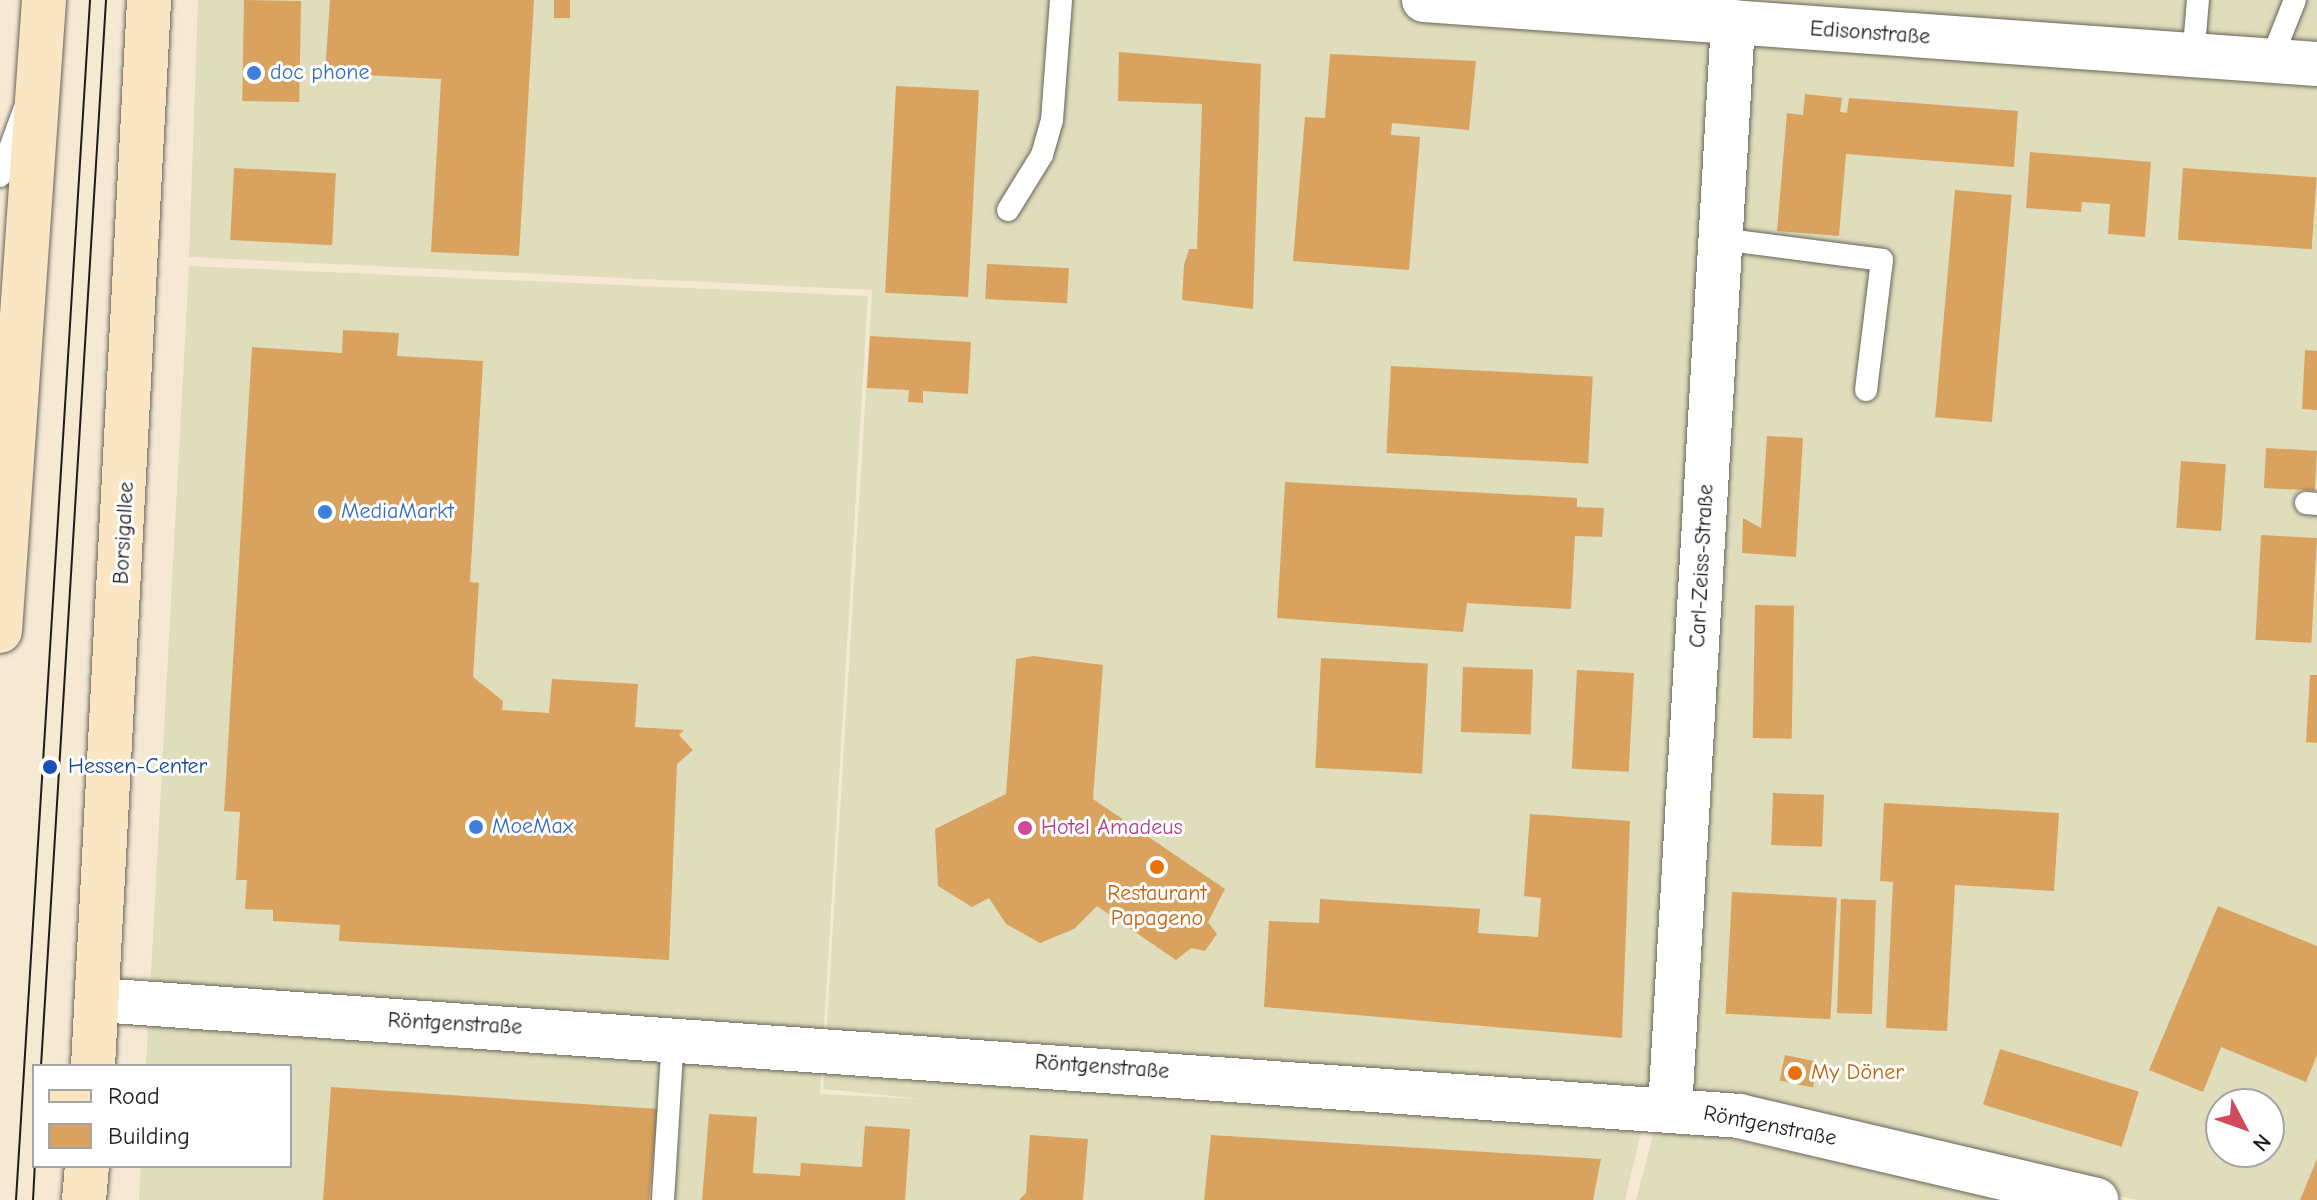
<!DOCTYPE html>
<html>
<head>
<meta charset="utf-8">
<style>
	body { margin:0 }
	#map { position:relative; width:2317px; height:1200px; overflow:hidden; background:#f5e9d4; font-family:"Comic Neue",sans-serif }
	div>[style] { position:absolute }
	.built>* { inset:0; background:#dfddbb }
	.building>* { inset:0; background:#d9a35f; transform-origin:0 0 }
	.roads { filter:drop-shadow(0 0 2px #68645c) drop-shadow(0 0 2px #68645c) }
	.lane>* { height:22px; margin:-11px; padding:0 11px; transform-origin:11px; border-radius:11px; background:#fff }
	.street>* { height:44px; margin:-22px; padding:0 22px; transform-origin:22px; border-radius:22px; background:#fff }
	.secondary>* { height:44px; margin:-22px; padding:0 22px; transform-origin:22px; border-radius:22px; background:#fbe6c4 }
	.tram>* { height:2px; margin:-1px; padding:0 1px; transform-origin:1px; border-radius:1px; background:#1c1c1c }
	.dots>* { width:22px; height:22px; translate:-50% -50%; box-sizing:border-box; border:4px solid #fff; border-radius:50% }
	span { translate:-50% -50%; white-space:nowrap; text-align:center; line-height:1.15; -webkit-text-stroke:6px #fff; paint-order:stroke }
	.street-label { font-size:22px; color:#1c1c1c }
	.shop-label { font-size:22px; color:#366cbe }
	.left { translate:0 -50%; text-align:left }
	.transit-label { font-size:22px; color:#164399 }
	.hotel-label { font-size:22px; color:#b23c85 }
	.food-label { font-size:22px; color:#c56008 }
	.legend { position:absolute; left:32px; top:1064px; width:260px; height:104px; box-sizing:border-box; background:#fff; border:2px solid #a4a4a4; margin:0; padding:10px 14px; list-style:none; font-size:24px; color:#1c1c1c }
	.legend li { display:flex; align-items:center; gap:16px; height:40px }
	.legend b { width:40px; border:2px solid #a4a4a4 }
	.north { position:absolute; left:2205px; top:1088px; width:80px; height:80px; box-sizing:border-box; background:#fff; border:2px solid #a4a4a4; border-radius:50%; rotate:131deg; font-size:22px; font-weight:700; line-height:32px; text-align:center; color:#1c1c1c }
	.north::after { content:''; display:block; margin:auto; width:28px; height:36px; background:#d1495b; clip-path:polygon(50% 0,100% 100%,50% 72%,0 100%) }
</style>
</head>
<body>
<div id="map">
	<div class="built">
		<i style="clip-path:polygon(evenodd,198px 0,2317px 0,2317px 1200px,2138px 1200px,1649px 1098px,1625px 1200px,139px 1200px,141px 1166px,290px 1166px,290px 1066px,146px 1066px,189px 266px,868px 296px,820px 1094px,923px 1099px,823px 1089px,872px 290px,189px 257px,198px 0,2221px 1104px,2269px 1104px,2269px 1152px,2221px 1152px,2221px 1104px)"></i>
		<i style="clip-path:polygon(1656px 1124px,2026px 1200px,1636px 1200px)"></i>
	</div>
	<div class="building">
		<i style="left:244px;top:0;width:57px;height:101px;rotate:1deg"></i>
		<i style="clip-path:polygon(330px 0,534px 0,519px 256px,431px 252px,441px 79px,325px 73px)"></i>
		<i style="left:554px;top:0;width:16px;height:18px"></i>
		<i style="clip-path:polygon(1119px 52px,1261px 64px,1253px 309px,1182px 300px,1184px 265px,1189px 249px,1197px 249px,1202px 104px,1118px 101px)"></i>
		<i style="clip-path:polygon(1330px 54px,1476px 61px,1469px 130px,1392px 123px,1391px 135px,1420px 137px,1409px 270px,1293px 261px,1305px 117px,1325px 118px)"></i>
		<i style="left:896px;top:86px;width:83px;height:207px;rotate:3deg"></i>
		<i style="clip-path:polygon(1805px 94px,1842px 98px,1840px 112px,1847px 113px,1849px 98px,2018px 111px,2014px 167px,1846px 154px,1839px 236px,1777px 231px,1787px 113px,1803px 115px)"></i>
		<i style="clip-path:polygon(2030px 152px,2151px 162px,2145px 237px,2108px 234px,2110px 204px,2082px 202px,2081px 212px,2026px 208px)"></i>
		<i style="left:234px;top:168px;width:102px;height:72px;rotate:3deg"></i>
		<i style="left:2183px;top:168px;width:134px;height:72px;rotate:4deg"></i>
		<i style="left:1955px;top:190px;width:57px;height:228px;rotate:5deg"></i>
		<i style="left:987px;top:264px;width:82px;height:35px;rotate:3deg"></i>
		<i style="clip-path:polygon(343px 330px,399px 333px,397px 356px,483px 361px,470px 582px,479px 583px,473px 677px,503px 701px,502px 710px,549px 713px,552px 679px,638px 684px,635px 727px,684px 730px,679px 735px,693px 750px,677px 764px,669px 960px,339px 941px,340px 925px,273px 921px,273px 910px,245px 909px,247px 880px,236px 880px,240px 812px,224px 811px,252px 347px,342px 353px)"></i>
		<i style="clip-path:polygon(870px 336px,971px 342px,968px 394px,923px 391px,923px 403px,908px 402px,909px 390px,867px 388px)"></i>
		<i style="clip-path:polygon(2305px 350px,2317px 351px,2317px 410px,2302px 409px)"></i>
		<i style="left:1391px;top:366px;width:202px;height:87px;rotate:3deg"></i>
		<i style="clip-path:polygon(1767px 436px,1803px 438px,1796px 557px,1742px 553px,1743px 518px,1761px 528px)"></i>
		<i style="left:2266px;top:448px;width:51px;height:40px;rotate:3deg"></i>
		<i style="left:2181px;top:461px;width:45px;height:67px;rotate:4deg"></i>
		<i style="clip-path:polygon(1285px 482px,1577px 498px,1577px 507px,1604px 508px,1602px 537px,1575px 536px,1571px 609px,1467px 603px,1463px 632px,1277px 618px)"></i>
		<i style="left:2261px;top:535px;width:56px;height:105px;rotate:3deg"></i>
		<i style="left:1755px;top:605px;width:39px;height:133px;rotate:1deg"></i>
		<i style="clip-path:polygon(1033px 656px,1103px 665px,1093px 799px,1225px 889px,1208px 922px,1217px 934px,1205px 951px,1191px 948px,1176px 960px,1097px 906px,1074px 929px,1040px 943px,1006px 924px,989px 898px,972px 907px,938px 886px,935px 829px,1006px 794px,1016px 659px)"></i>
		<i style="left:1321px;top:658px;width:107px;height:110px;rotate:3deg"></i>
		<i style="left:1463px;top:667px;width:70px;height:65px;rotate:2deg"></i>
		<i style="left:1577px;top:670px;width:57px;height:99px;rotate:3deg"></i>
		<i style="clip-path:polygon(2310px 675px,2317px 675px,2317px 743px,2306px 742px)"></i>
		<i style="left:1773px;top:793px;width:51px;height:52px;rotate:2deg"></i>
		<i style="clip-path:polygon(1884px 803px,2059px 813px,2054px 891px,1955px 885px,1947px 1031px,1886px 1028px,1893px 882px,1880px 881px)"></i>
		<i style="clip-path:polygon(1530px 814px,1630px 821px,1622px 1038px,1264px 1007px,1269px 921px,1319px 923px,1320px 899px,1480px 909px,1478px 933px,1538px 937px,1541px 898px,1524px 896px)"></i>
		<i style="left:1732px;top:892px;width:105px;height:122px;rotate:3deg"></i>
		<i style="left:1841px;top:899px;width:35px;height:114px;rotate:2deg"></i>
		<i style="clip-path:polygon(2218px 906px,2317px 946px,2317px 1055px,2306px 1082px,2221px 1047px,2203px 1092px,2149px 1070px)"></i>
		<i style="left:2000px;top:1049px;width:145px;height:58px;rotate:17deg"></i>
		<i style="left:1785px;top:1055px;width:34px;height:26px;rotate:12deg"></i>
		<i style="clip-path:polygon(331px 1087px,658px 1109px,649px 1200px,323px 1200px)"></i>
		<i style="clip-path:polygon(709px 1114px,757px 1117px,753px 1173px,800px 1176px,801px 1163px,862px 1167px,865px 1126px,910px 1129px,905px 1200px,702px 1200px)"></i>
		<i style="clip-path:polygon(1030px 1135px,1088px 1139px,1083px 1200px,1019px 1200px,1026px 1193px)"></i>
		<i style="clip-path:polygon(1211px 1135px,1601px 1159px,1593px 1200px,1204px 1200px)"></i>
		<i style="clip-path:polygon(2317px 1159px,2317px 1200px,2300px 1200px)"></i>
	</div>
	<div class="roads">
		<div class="lane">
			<i style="left:2193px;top:58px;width:58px;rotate:-85.1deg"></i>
			<i style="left:2271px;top:60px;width:65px;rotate:-68.2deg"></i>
			<i style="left:0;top:176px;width:70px;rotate:-70deg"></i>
			<i style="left:1008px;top:210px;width:65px;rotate:-58.3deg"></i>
			<i style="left:1042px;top:155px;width:36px;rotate:-74deg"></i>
			<i style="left:1052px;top:120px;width:120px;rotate:-85.7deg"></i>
			<i style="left:1721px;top:239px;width:162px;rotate:7.4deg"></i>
			<i style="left:1882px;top:260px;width:131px;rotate:97deg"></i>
			<i style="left:2306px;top:503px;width:11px;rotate:5deg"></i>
			<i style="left:663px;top:1200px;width:163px;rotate:-86.5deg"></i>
		</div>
		<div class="street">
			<i style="left:1424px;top:0;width:895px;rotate:4.1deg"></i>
			<i style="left:98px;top:1000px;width:1645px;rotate:4.04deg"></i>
			<i style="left:1739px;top:1116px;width:367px;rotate:13.2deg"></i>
			<i style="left:1670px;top:1109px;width:1089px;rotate:-86.68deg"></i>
		</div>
		<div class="secondary">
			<i style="left:0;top:631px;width:633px;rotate:-86.01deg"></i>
			<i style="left:93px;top:1066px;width:1067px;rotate:-86.99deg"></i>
			<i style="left:84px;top:1200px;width:34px;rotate:-85deg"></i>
		</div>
	</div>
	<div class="tram">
		<i style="left:41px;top:1066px;width:1068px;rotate:-86.51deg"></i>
		<i style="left:16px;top:1200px;width:1202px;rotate:-86.47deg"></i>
		<i style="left:33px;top:1200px;width:34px;rotate:-87deg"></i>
	</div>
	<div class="dots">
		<i style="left:254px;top:73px;background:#3f7fe0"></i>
		<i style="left:325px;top:512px;background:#3f7fe0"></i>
		<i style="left:50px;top:767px;background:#1a4fb4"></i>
		<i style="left:476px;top:827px;background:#3f7fe0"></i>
		<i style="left:1025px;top:828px;background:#d1479c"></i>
		<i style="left:1157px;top:867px;background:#e8710a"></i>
		<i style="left:1795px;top:1073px;background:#e8710a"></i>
	</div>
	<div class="street-label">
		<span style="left:1870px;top:33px;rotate:4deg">Edisonstraße</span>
		<span style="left:124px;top:533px;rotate:-87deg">Borsigallee</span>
		<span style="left:1702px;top:566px;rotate:-87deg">Carl-Zeiss-Straße</span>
		<span style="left:455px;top:1024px;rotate:3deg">Röntgenstraße</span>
		<span style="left:1102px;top:1067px;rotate:4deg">Röntgenstraße</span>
		<span style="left:1770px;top:1126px;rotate:11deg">Röntgenstraße</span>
	</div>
	<div class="shop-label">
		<span class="left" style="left:270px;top:73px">doc phone</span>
		<span class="left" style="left:341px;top:512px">MediaMarkt</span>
		<span class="left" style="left:492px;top:827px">MoeMax</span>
	</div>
	<div class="transit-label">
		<span class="left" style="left:68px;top:767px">Hessen-Center</span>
	</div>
	<div class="hotel-label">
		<span class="left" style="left:1041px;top:828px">Hotel Amadeus</span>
	</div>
	<div class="food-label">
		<span style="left:1157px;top:906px">Restaurant<br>Papageno</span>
		<span class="left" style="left:1811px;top:1073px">My Döner</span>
	</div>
	<ul class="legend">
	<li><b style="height:10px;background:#fbe6c4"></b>Road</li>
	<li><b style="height:22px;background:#d9a35f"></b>Building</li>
	</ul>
	<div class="north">N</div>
</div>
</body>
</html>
